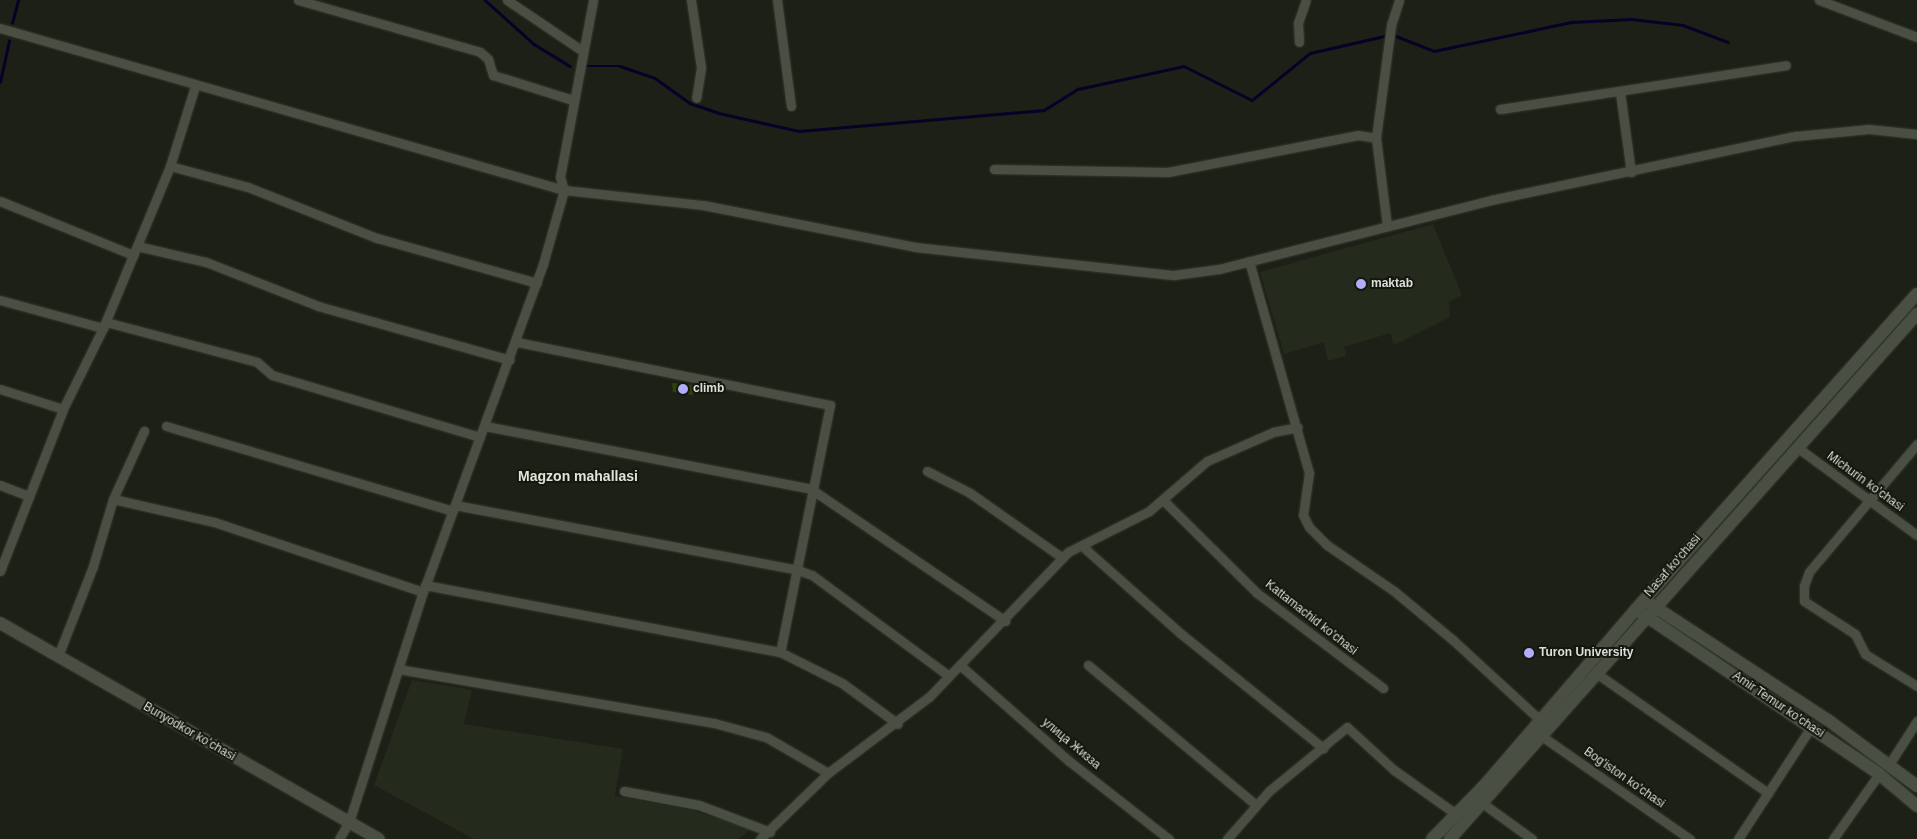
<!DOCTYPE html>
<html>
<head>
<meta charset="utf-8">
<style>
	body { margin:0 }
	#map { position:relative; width:1917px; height:839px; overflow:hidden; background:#1c2016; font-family:Arial,sans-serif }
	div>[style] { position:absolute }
	.built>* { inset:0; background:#242b1c }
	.green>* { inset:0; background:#2e4208 }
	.stream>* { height:2.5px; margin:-1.25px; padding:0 1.25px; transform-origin:1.25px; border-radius:1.25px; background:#090027 }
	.roads { filter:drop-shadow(0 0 1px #353932) drop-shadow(0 0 1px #353932) }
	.minor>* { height:9px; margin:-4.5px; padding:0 4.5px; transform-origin:4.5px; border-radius:4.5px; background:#4a4f44 }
	.secondary>* { height:12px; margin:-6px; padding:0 6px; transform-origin:6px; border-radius:6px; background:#4a4f44 }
	.dots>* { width:14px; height:14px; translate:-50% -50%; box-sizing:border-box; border:2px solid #13170d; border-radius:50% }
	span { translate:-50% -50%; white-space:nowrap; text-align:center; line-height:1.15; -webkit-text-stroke:4px #13170d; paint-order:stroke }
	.poi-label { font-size:12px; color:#dcdfd9; font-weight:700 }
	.left { translate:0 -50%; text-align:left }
	.street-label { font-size:12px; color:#dcdfd9 }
	.neighbourhood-label { font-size:14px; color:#dee4d7; font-weight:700 }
</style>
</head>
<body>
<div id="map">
	<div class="built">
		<i style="clip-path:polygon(1433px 224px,1462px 295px,1449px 302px,1450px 317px,1394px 345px,1390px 333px,1344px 347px,1346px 356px,1328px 361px,1324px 342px,1284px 354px,1260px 272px)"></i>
		<i style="clip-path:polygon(412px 680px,472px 690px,464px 724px,623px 749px,615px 796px,690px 810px,751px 829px,738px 839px,474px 839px,374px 785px)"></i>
	</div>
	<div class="green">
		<i style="clip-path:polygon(672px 383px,694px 385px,693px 395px,673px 392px)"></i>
	</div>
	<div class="stream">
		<i style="left:485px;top:0;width:66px;rotate:41.9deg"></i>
		<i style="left:534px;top:44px;width:42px;rotate:31.4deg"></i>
		<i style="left:12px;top:23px;width:24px;rotate:-75deg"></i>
		<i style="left:1396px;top:36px;width:41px;rotate:21.5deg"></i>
		<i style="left:1434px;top:51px;width:141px;rotate:-11.9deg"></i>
		<i style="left:1572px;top:22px;width:59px;rotate:-2.9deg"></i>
		<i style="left:1631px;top:19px;width:52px;rotate:6.6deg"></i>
		<i style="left:1683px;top:25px;width:48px;rotate:20.7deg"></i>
		<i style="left:585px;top:66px;width:35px"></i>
		<i style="left:620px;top:66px;width:37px;rotate:19deg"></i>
		<i style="left:655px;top:78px;width:43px;rotate:35.5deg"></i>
		<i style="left:690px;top:103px;width:31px;rotate:19deg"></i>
		<i style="left:719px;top:113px;width:82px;rotate:12.7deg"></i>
		<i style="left:799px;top:131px;width:246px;rotate:-4.9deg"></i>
		<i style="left:1044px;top:110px;width:40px;rotate:-32deg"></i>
		<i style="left:1078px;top:89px;width:108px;rotate:-12.2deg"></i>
		<i style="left:1184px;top:66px;width:76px;rotate:26.6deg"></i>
		<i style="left:1252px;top:100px;width:75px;rotate:-39deg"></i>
		<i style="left:1310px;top:53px;width:77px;rotate:-12.8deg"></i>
		<i style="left:0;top:82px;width:42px;rotate:-77.6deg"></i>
	</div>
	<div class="roads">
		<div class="minor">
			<i style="left:298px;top:0;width:189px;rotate:15.9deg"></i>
			<i style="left:480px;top:52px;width:11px;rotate:41deg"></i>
			<i style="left:488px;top:59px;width:17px;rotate:73deg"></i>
			<i style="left:493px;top:75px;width:84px;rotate:17.4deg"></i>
			<i style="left:507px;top:0;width:89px;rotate:34deg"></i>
			<i style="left:691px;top:0;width:69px;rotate:81.6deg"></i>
			<i style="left:701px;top:68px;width:30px;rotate:99deg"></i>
			<i style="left:777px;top:0;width:107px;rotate:82.5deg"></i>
			<i style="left:1819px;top:0;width:105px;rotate:20.7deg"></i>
			<i style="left:0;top:28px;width:587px;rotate:16.03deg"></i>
			<i style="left:564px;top:190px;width:140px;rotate:6.2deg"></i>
			<i style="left:703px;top:205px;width:216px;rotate:11.2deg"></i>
			<i style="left:915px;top:247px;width:261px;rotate:6.2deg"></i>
			<i style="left:1174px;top:275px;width:45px;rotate:-7.6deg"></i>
			<i style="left:1219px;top:269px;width:281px;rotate:-14.2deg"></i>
			<i style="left:1491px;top:200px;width:312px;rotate:-11.9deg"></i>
			<i style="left:1796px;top:136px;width:73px;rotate:-5.5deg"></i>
			<i style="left:1869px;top:129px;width:48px;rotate:5.9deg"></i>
			<i style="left:1299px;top:42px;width:19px;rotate:-93deg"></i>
			<i style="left:1298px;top:23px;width:24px;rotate:-71deg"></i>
			<i style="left:1620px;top:92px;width:81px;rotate:82.2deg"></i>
			<i style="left:1500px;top:109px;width:289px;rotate:-8.7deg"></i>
			<i style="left:170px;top:166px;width:81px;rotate:15.1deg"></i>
			<i style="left:248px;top:187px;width:139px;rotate:21.6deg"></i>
			<i style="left:377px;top:238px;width:166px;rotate:15.7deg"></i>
			<i style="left:994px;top:169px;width:174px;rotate:1deg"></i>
			<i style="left:1168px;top:172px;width:194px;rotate:-11deg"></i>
			<i style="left:1358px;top:135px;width:18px;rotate:9deg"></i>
			<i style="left:0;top:201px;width:144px;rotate:22.1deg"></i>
			<i style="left:1387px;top:226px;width:89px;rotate:-97.1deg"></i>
			<i style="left:1376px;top:138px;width:114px;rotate:-82.4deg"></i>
			<i style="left:1391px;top:25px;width:26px;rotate:-72deg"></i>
			<i style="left:137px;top:246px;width:71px;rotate:13.1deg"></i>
			<i style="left:206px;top:262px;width:120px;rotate:21.4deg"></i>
			<i style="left:318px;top:306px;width:199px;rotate:15.7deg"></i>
			<i style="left:1249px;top:261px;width:220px;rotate:74.2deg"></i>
			<i style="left:1309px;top:473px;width:42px;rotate:98.1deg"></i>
			<i style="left:1303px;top:515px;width:13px;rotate:63deg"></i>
			<i style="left:1309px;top:527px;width:25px;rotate:45deg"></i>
			<i style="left:1327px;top:545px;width:81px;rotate:34.5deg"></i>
			<i style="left:1394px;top:591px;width:77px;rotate:39.7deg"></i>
			<i style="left:1453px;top:640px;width:120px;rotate:42.6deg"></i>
			<i style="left:0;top:300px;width:107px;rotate:15.2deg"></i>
			<i style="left:106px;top:322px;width:156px;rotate:14.8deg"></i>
			<i style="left:257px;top:362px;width:20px;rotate:41deg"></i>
			<i style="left:272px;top:375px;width:217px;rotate:16.6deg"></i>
			<i style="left:517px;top:342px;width:319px;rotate:11.4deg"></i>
			<i style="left:830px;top:405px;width:252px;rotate:101.4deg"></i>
			<i style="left:0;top:389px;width:66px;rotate:17.6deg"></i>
			<i style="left:166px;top:426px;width:299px;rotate:16.5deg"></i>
			<i style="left:485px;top:426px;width:332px;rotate:10.9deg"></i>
			<i style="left:811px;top:489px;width:235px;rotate:34.2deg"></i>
			<i style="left:1917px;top:444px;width:167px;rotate:130.2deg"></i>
			<i style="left:1809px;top:572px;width:15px;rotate:110deg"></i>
			<i style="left:1804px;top:586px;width:15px;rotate:90deg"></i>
			<i style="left:1804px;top:601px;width:61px;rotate:32.9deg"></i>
			<i style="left:1855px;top:634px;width:22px;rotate:63deg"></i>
			<i style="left:1865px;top:654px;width:61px;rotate:31.6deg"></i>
			<i style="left:1798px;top:448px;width:147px;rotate:36.2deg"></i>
			<i style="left:927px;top:471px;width:48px;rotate:27.1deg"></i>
			<i style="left:970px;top:493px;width:113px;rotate:35deg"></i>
			<i style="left:0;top:485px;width:31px;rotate:21deg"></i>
			<i style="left:113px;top:499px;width:104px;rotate:12.8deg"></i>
			<i style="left:214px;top:522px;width:220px;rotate:18.5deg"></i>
			<i style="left:1163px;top:500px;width:132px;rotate:44.7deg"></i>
			<i style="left:1257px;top:593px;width:158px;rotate:37deg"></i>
			<i style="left:455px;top:505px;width:349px;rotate:10.7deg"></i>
			<i style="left:798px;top:570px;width:15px;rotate:20deg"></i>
			<i style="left:812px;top:575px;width:170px;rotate:36.4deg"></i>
			<i style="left:1082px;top:546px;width:131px;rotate:41.6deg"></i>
			<i style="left:1180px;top:633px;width:184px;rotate:38.8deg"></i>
			<i style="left:0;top:571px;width:174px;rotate:-68.7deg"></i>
			<i style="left:63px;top:409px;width:90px;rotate:-63.7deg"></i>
			<i style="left:103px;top:328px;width:175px;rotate:-67.5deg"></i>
			<i style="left:170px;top:166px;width:84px;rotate:-72.6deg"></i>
			<i style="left:425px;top:585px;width:361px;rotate:10.7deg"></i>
			<i style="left:780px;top:652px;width:69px;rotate:26.6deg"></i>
			<i style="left:842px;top:683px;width:69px;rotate:36.2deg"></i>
			<i style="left:58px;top:656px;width:97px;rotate:-68.7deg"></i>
			<i style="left:93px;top:566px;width:70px;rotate:-73.4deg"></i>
			<i style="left:113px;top:499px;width:75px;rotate:-65.5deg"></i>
			<i style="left:960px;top:665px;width:145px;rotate:41.4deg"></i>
			<i style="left:1069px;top:761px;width:127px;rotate:38deg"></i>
			<i style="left:1088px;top:665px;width:217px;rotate:39.8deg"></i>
			<i style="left:398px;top:669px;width:321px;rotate:9.7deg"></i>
			<i style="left:714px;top:723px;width:54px;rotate:15.1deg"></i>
			<i style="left:766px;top:737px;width:72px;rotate:30.1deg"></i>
			<i style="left:1596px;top:673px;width:210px;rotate:34.9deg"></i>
			<i style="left:1543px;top:737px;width:179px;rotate:34.8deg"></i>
			<i style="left:1890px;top:763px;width:50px;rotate:-57.3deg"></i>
			<i style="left:624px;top:791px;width:76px;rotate:10.6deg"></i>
			<i style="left:699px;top:805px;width:76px;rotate:20.8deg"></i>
			<i style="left:1485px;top:805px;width:58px;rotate:35.9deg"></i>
			<i style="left:339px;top:839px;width:20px;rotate:-60deg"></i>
			<i style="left:349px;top:822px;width:242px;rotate:-72.2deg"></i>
			<i style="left:423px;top:592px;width:349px;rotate:-69.9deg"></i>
			<i style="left:543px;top:264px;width:77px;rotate:-74.2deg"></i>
			<i style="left:564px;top:190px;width:14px;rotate:-107deg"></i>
			<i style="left:560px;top:177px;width:180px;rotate:-79.4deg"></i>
			<i style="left:760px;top:839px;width:95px;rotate:-44.1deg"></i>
			<i style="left:828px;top:773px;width:126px;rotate:-37deg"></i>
			<i style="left:929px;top:697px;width:201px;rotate:-46.2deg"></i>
			<i style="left:1068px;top:552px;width:91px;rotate:-26.8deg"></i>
			<i style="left:1149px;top:511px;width:77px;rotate:-40.8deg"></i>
			<i style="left:1207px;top:461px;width:72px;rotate:-23.7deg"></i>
			<i style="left:1273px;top:432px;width:25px;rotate:-11deg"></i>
			<i style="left:1227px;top:839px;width:64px;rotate:-48.8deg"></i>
			<i style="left:1269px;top:791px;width:101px;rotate:-39.4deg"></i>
			<i style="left:1347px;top:727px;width:64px;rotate:42.5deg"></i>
			<i style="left:1394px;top:770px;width:76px;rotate:35.4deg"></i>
			<i style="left:1738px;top:839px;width:134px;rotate:-56.9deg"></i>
			<i style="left:1833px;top:839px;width:80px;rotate:-54.7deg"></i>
		</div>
		<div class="secondary">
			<i style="left:1649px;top:603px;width:214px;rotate:33.2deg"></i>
			<i style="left:1828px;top:720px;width:111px;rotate:36.6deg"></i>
			<i style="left:1640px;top:612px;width:289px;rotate:34.1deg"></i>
			<i style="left:1879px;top:774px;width:50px;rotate:40.1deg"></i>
			<i style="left:0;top:623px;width:436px;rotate:29.7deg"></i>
			<i style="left:1432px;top:839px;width:73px;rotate:-45.6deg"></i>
			<i style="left:1483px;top:787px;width:235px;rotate:-49.3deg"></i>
			<i style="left:1636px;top:609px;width:422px;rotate:-48.3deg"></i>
			<i style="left:1450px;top:839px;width:703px;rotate:-48.35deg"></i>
		</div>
	</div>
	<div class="dots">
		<i style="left:1361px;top:284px;background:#b1adfa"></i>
		<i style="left:683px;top:389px;background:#b1adfa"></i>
		<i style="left:1529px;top:653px;background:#b1adfa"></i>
	</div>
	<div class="poi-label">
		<span class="left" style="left:1371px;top:284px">maktab</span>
		<span class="left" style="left:693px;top:389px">climb</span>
		<span class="left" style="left:1539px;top:653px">Turon University</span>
	</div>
	<div class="street-label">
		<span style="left:1865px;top:482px;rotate:36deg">Michurin ko'chasi</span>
		<span style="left:1673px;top:566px;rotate:-49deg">Nasaf ko‘chasi</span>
		<span style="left:1311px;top:618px;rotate:38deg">Kattamachid ko'chasi</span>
		<span style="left:1778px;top:705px;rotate:34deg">Amir Temur ko'chasi</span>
		<span style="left:189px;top:732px;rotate:30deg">Bunyodkor koʻchasi</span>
		<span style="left:1071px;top:744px;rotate:40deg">улица Жизза</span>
		<span style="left:1624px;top:778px;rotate:35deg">Bog'iston ko'chasi</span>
	</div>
	<div class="neighbourhood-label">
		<span style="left:578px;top:476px">Magzon mahallasi</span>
	</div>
</div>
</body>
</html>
